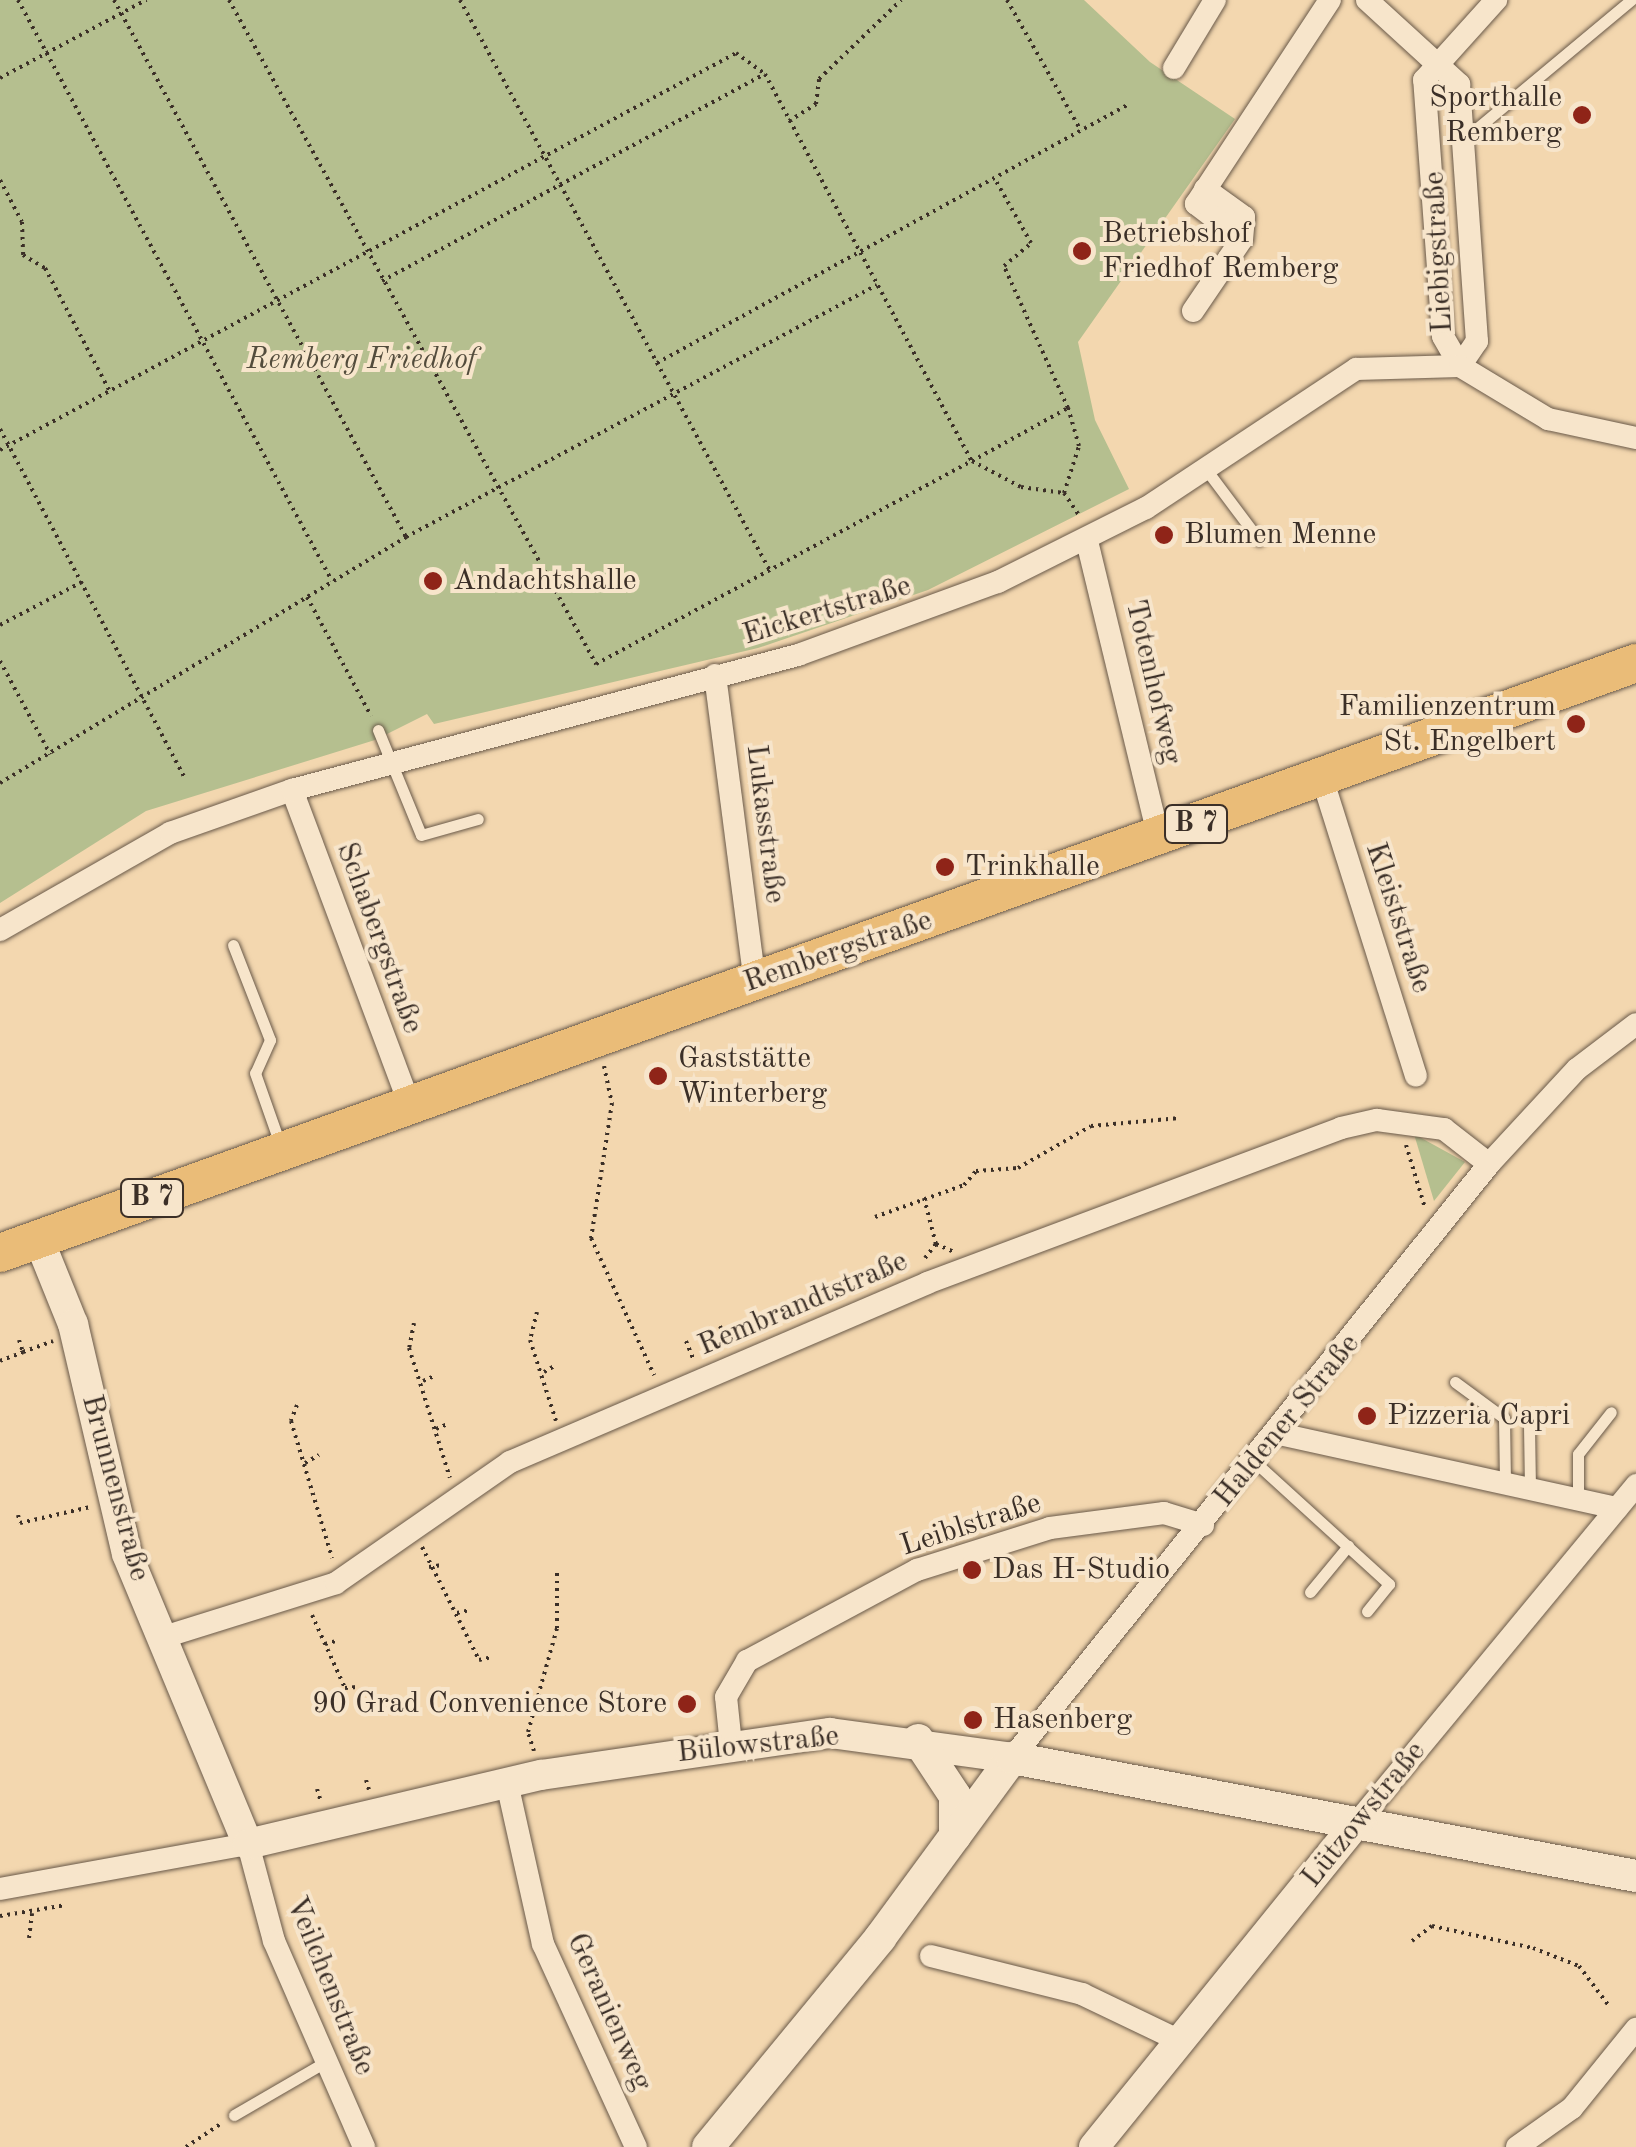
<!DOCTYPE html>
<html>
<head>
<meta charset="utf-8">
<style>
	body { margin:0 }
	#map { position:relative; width:1636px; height:2147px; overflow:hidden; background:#f3d7af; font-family:"Old Standard TT",serif }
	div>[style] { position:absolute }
	.green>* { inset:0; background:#b5bf8f }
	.path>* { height:4px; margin-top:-2px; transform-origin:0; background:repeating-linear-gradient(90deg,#3b2f27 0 2.5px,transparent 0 7.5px) }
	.roads { filter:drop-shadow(0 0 2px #695949) drop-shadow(0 0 2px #695949) }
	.service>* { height:11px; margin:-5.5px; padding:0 5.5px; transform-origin:5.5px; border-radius:5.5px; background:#f7e5cb }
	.minor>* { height:22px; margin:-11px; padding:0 11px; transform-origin:11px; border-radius:11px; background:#f7e5cb }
	.tertiary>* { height:30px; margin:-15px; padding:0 15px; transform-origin:15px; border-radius:15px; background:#f7e5cb }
	.secondary>* { height:32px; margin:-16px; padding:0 16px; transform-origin:16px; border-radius:16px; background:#f7e5cb }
	.primary>* { height:38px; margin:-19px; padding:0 19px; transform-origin:19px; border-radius:19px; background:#eabc78 }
	.dots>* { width:28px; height:28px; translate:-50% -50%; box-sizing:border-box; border:5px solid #f7e5cb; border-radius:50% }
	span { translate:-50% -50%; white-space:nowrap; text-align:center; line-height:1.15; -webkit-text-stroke:8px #f7e5cb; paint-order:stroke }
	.shield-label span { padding:2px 8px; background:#f7e5cb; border:2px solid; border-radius:8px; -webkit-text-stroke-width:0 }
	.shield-label { font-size:28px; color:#3b2f27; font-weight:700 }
	.poi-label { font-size:30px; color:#3b2f27 }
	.right { translate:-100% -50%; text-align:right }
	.left { translate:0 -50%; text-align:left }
	.street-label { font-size:30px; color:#3b2f27 }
	.park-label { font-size:30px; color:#534c3c; font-style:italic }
</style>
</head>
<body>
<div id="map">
	<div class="green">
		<i style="clip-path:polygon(0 0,1084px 0,1150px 62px,1235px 119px,1078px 342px,1095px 420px,1129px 489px,928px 590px,758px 648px,434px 724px,427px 714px,375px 740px,146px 811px,0 903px)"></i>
		<i style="clip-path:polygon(1414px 1134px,1465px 1162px,1434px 1201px)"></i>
	</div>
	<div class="path">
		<i style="left:18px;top:0;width:660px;rotate:61.61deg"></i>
		<i style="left:114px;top:0;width:611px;rotate:61.46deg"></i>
		<i style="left:229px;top:0;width:759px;rotate:61.07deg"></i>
		<i style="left:596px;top:664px;width:427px;rotate:-28.4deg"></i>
		<i style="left:972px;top:461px;width:55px;rotate:28deg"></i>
		<i style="left:1021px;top:487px;width:43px;rotate:7.9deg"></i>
		<i style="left:1064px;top:493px;width:29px;rotate:56deg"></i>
		<i style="left:460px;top:0;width:650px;rotate:61.5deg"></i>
		<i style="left:1007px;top:0;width:150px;rotate:60.5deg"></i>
		<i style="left:0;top:78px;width:166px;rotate:-28.1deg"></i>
		<i style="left:789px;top:121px;width:32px;rotate:-32deg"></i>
		<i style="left:816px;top:104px;width:25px;rotate:-83deg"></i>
		<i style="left:819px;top:79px;width:114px;rotate:-43.9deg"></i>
		<i style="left:0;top:180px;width:47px;rotate:62.4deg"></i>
		<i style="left:22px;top:222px;width:33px;rotate:88deg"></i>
		<i style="left:23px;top:255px;width:26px;rotate:31deg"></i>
		<i style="left:45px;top:268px;width:138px;rotate:62.3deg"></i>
		<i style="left:382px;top:281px;width:435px;rotate:-28.4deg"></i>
		<i style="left:657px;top:363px;width:538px;rotate:-28.75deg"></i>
		<i style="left:0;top:429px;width:396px;rotate:62.1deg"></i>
		<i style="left:0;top:450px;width:836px;rotate:-28.34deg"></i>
		<i style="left:736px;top:53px;width:36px;rotate:36deg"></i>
		<i style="left:765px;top:74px;width:439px;rotate:61.9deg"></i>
		<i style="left:972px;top:461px;width:110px;rotate:-28.9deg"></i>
		<i style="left:1068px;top:408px;width:156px;rotate:-114.3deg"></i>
		<i style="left:1004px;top:266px;width:35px;rotate:-40deg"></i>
		<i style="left:1031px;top:243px;width:73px;rotate:-119.4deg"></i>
		<i style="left:1064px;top:493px;width:49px;rotate:-72.3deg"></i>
		<i style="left:1079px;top:446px;width:40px;rotate:-106deg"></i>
		<i style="left:307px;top:597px;width:135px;rotate:61.7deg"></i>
		<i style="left:0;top:625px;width:93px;rotate:-27.7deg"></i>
		<i style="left:0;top:661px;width:106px;rotate:61.7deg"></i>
		<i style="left:0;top:783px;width:475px;rotate:-31.2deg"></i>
		<i style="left:406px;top:537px;width:534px;rotate:-28.15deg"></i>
		<i style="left:604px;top:1066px;width:38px;rotate:78deg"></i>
		<i style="left:612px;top:1103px;width:137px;rotate:98.8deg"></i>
		<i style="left:591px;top:1238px;width:151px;rotate:65.3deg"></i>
		<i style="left:1406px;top:1145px;width:66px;rotate:73.2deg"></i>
		<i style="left:924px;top:1198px;width:48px;rotate:75.4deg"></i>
		<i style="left:875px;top:1217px;width:95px;rotate:-19.8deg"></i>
		<i style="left:964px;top:1185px;width:18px;rotate:-49deg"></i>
		<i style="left:976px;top:1171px;width:42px;rotate:-4.1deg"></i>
		<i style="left:1018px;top:1168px;width:84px;rotate:-29.9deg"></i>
		<i style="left:1091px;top:1126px;width:89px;rotate:-5.1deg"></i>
		<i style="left:925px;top:1258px;width:18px;rotate:-52deg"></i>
		<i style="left:936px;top:1244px;width:20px;rotate:24deg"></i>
		<i style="left:537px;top:1312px;width:29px;rotate:104deg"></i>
		<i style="left:530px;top:1340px;width:85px;rotate:72.2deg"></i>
		<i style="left:414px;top:1323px;width:25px;rotate:101deg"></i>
		<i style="left:409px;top:1348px;width:136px;rotate:72.5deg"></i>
		<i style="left:720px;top:1326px;width:19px;rotate:69deg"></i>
		<i style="left:19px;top:1340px;width:13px;rotate:72deg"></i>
		<i style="left:23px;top:1352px;width:32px;rotate:-20deg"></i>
		<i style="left:686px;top:1341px;width:18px;rotate:68deg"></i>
		<i style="left:0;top:1361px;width:25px;rotate:-21deg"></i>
		<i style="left:544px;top:1372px;width:14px;rotate:-30deg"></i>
		<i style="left:423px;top:1381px;width:12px;rotate:-24deg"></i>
		<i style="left:297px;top:1405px;width:17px;rotate:111deg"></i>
		<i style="left:291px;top:1421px;width:143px;rotate:73.3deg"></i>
		<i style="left:436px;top:1429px;width:13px;rotate:-23deg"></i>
		<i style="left:305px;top:1463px;width:16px;rotate:-30deg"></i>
		<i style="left:18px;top:1515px;width:8px;rotate:76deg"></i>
		<i style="left:20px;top:1523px;width:72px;rotate:-12.9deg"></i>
		<i style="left:422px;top:1547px;width:127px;rotate:63.2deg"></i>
		<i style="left:479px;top:1660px;width:13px;rotate:-13deg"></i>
		<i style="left:429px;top:1567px;width:13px;rotate:-9deg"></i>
		<i style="left:457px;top:1613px;width:13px;rotate:-13deg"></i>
		<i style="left:312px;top:1615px;width:80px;rotate:65.7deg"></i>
		<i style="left:345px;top:1688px;width:12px;rotate:-5deg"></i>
		<i style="left:325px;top:1644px;width:11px;rotate:-15deg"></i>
		<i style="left:534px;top:1751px;width:20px;rotate:-108deg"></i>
		<i style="left:528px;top:1732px;width:108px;rotate:-74.4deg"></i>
		<i style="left:557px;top:1628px;width:58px;rotate:-90deg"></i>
		<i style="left:366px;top:1780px;width:10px;rotate:73deg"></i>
		<i style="left:317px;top:1789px;width:14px;rotate:73deg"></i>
		<i style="left:0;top:1916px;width:67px;rotate:-9.5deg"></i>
		<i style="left:29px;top:1938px;width:25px;rotate:-83deg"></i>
		<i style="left:1412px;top:1941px;width:25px;rotate:-37deg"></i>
		<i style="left:1432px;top:1926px;width:103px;rotate:12.3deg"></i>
		<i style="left:1533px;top:1948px;width:49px;rotate:21.4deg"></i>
		<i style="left:1579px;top:1966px;width:50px;rotate:53.1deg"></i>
		<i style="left:186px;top:2147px;width:43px;rotate:-33.7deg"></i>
	</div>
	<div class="roads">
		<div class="service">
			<i style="left:1463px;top:140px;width:219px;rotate:-39.8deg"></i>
			<i style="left:1205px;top:468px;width:90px;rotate:53.1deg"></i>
			<i style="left:378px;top:730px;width:113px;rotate:67.7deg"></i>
			<i style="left:421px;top:835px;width:59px;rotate:-15.7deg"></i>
			<i style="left:233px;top:945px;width:102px;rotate:68.7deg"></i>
			<i style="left:270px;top:1040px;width:36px;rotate:114deg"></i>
			<i style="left:255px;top:1073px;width:78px;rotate:70.6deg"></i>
			<i style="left:1455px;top:1382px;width:61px;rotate:36.3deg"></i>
			<i style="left:1504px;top:1418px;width:66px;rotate:89.1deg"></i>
			<i style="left:1529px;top:1425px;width:64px;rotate:89.1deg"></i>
			<i style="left:1256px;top:1463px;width:180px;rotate:42.3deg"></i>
			<i style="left:1389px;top:1584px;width:35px;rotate:129deg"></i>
			<i style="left:1578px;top:1500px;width:46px;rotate:-90deg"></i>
			<i style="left:1578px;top:1454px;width:53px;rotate:-51.8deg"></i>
			<i style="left:1310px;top:1592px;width:60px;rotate:-50.4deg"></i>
			<i style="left:234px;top:2115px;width:108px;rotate:-30.1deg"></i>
		</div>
		<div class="minor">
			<i style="left:1367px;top:0;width:125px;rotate:42.4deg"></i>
			<i style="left:1459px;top:84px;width:258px;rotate:86deg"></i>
			<i style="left:1477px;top:341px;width:30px;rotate:124deg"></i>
			<i style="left:1174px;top:68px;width:79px;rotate:-58.9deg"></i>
			<i style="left:1205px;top:189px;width:48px;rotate:35.7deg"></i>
			<i style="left:1244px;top:217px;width:22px;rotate:95deg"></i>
			<i style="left:1193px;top:311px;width:87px;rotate:-55.8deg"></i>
			<i style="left:1242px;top:239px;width:58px;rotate:-142.7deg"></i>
			<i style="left:1196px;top:204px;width:244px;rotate:-56.7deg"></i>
			<i style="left:1460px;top:366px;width:34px;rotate:-120deg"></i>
			<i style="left:1443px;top:336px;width:257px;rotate:-94.2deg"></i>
			<i style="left:1424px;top:80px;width:108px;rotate:-48deg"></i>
			<i style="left:1087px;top:541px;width:306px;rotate:76.4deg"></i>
			<i style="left:715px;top:675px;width:309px;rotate:82.6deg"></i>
			<i style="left:1322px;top:778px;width:312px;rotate:72.5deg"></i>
			<i style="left:292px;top:790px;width:337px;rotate:69.5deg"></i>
			<i style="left:0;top:930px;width:196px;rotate:-29.7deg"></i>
			<i style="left:170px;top:833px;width:129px;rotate:-19.4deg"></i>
			<i style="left:292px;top:790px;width:524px;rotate:-14.94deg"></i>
			<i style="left:798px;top:655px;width:213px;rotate:-20.1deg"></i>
			<i style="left:998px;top:582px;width:165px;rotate:-26.6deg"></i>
			<i style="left:1146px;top:508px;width:252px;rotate:-33.5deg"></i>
			<i style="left:1356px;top:369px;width:104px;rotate:-1.7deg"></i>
			<i style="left:1460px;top:366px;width:103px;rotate:31.1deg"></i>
			<i style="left:1548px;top:419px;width:90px;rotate:12.2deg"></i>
			<i style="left:1280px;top:1434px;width:345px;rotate:12.4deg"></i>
			<i style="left:164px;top:1637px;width:180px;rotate:-17.4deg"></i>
			<i style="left:336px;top:1583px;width:212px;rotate:-34.8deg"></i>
			<i style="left:510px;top:1462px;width:454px;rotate:-23.2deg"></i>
			<i style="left:927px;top:1283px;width:442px;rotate:-20.5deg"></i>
			<i style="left:1341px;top:1128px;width:37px;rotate:-13deg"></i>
			<i style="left:1377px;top:1120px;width:68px;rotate:7.7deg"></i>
			<i style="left:1444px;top:1129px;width:57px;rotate:37.9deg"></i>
			<i style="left:731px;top:1745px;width:48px;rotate:-95.9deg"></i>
			<i style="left:726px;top:1697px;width:42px;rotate:-59.7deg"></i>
			<i style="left:747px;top:1661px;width:193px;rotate:-28.2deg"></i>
			<i style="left:917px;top:1570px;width:139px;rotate:-17.5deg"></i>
			<i style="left:1050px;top:1528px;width:115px;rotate:-7.5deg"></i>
			<i style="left:1164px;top:1513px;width:41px;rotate:17.1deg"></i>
			<i style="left:1012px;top:1758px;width:762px;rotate:-51.23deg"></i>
			<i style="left:1489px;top:1164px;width:129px;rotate:-47.2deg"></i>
			<i style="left:1577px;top:1069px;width:74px;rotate:-37.3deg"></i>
			<i style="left:507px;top:1783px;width:165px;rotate:77.4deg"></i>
			<i style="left:543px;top:1944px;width:223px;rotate:65.4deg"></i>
			<i style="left:1356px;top:1824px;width:440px;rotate:-50.4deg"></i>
			<i style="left:0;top:1889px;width:252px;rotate:-10.3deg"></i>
			<i style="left:248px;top:1844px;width:100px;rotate:75deg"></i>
			<i style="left:274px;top:1941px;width:225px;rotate:66.4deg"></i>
			<i style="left:931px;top:1956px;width:156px;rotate:14.1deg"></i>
			<i style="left:1082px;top:1994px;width:109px;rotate:25.6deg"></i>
			<i style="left:1517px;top:2147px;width:67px;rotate:-35.3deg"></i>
			<i style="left:1572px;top:2108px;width:102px;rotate:-51deg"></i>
		</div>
		<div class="tertiary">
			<i style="left:39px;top:1240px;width:91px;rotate:68deg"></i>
			<i style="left:73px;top:1324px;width:236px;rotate:76.8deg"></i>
			<i style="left:127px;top:1554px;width:314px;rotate:67.4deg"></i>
			<i style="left:248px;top:1844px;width:301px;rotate:-13.3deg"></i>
			<i style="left:541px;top:1775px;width:292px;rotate:-8.3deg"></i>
			<i style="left:830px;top:1733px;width:184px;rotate:7.8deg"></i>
			<i style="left:1094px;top:2147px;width:416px;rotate:-51deg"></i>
		</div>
		<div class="secondary">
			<i style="left:918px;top:1740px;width:67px;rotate:56.5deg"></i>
			<i style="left:955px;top:1796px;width:40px;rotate:90deg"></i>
			<i style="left:708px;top:2147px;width:271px;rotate:-50.5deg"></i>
			<i style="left:880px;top:1938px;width:223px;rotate:-53.7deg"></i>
			<i style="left:1012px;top:1758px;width:635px;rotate:10.71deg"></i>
		</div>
		<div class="primary">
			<i style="left:0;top:1253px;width:1739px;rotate:-19.83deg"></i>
		</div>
	</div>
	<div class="dots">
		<i style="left:1582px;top:115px;background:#8f2418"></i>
		<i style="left:1082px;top:251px;background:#8f2418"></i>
		<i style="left:1164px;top:535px;background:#8f2418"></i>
		<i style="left:433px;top:581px;background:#8f2418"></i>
		<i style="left:1576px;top:724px;background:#8f2418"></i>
		<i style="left:945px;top:867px;background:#8f2418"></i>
		<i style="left:658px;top:1076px;background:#8f2418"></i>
		<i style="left:1367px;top:1416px;background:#8f2418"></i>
		<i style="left:972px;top:1570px;background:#8f2418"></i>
		<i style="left:687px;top:1704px;background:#8f2418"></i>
		<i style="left:973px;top:1720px;background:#8f2418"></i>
	</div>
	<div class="shield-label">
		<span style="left:1196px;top:824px">B 7</span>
		<span style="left:152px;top:1198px">B 7</span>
	</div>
	<div class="poi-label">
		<span class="right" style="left:1562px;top:115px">Sporthalle<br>Remberg</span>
		<span class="left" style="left:1102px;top:251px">Betriebshof<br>Friedhof Remberg</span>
		<span class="left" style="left:1184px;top:535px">Blumen Menne</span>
		<span class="left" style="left:453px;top:581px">Andachtshalle</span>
		<span class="right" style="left:1556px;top:724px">Familienzentrum<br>St. Engelbert</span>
		<span class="left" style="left:965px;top:867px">Trinkhalle</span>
		<span class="left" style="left:678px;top:1076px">Gaststätte<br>Winterberg</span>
		<span class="left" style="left:1387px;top:1416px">Pizzeria Capri</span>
		<span class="left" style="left:992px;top:1570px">Das H-Studio</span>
		<span class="right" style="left:667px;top:1704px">90 Grad Convenience Store</span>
		<span class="left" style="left:993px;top:1720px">Hasenberg</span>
	</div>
	<div class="street-label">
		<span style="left:1439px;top:252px;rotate:-93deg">Liebigstraße</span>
		<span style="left:827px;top:611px;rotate:-17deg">Eickertstraße</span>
		<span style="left:1153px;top:682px;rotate:77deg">Totenhofweg</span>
		<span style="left:765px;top:824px;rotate:83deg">Lukasstraße</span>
		<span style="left:1398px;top:918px;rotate:72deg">Kleiststraße</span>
		<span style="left:379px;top:938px;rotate:70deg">Schabergstraße</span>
		<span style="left:838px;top:952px;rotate:-19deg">Rembergstraße</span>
		<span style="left:803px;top:1304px;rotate:-23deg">Rembrandtstraße</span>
		<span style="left:1287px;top:1421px;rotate:-51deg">Haldener Straße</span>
		<span style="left:115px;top:1488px;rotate:75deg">Brunnenstraße</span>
		<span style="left:971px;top:1525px;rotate:-18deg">Leiblstraße</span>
		<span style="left:758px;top:1745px;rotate:-6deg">Bülowstraße</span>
		<span style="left:1364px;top:1815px;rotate:-51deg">Lützowstraße</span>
		<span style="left:330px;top:1986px;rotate:68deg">Veilchenstraße</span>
		<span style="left:609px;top:2012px;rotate:66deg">Geranienweg</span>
	</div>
	<div class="park-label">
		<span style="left:362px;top:360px">Remberg Friedhof</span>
	</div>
</div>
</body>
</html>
